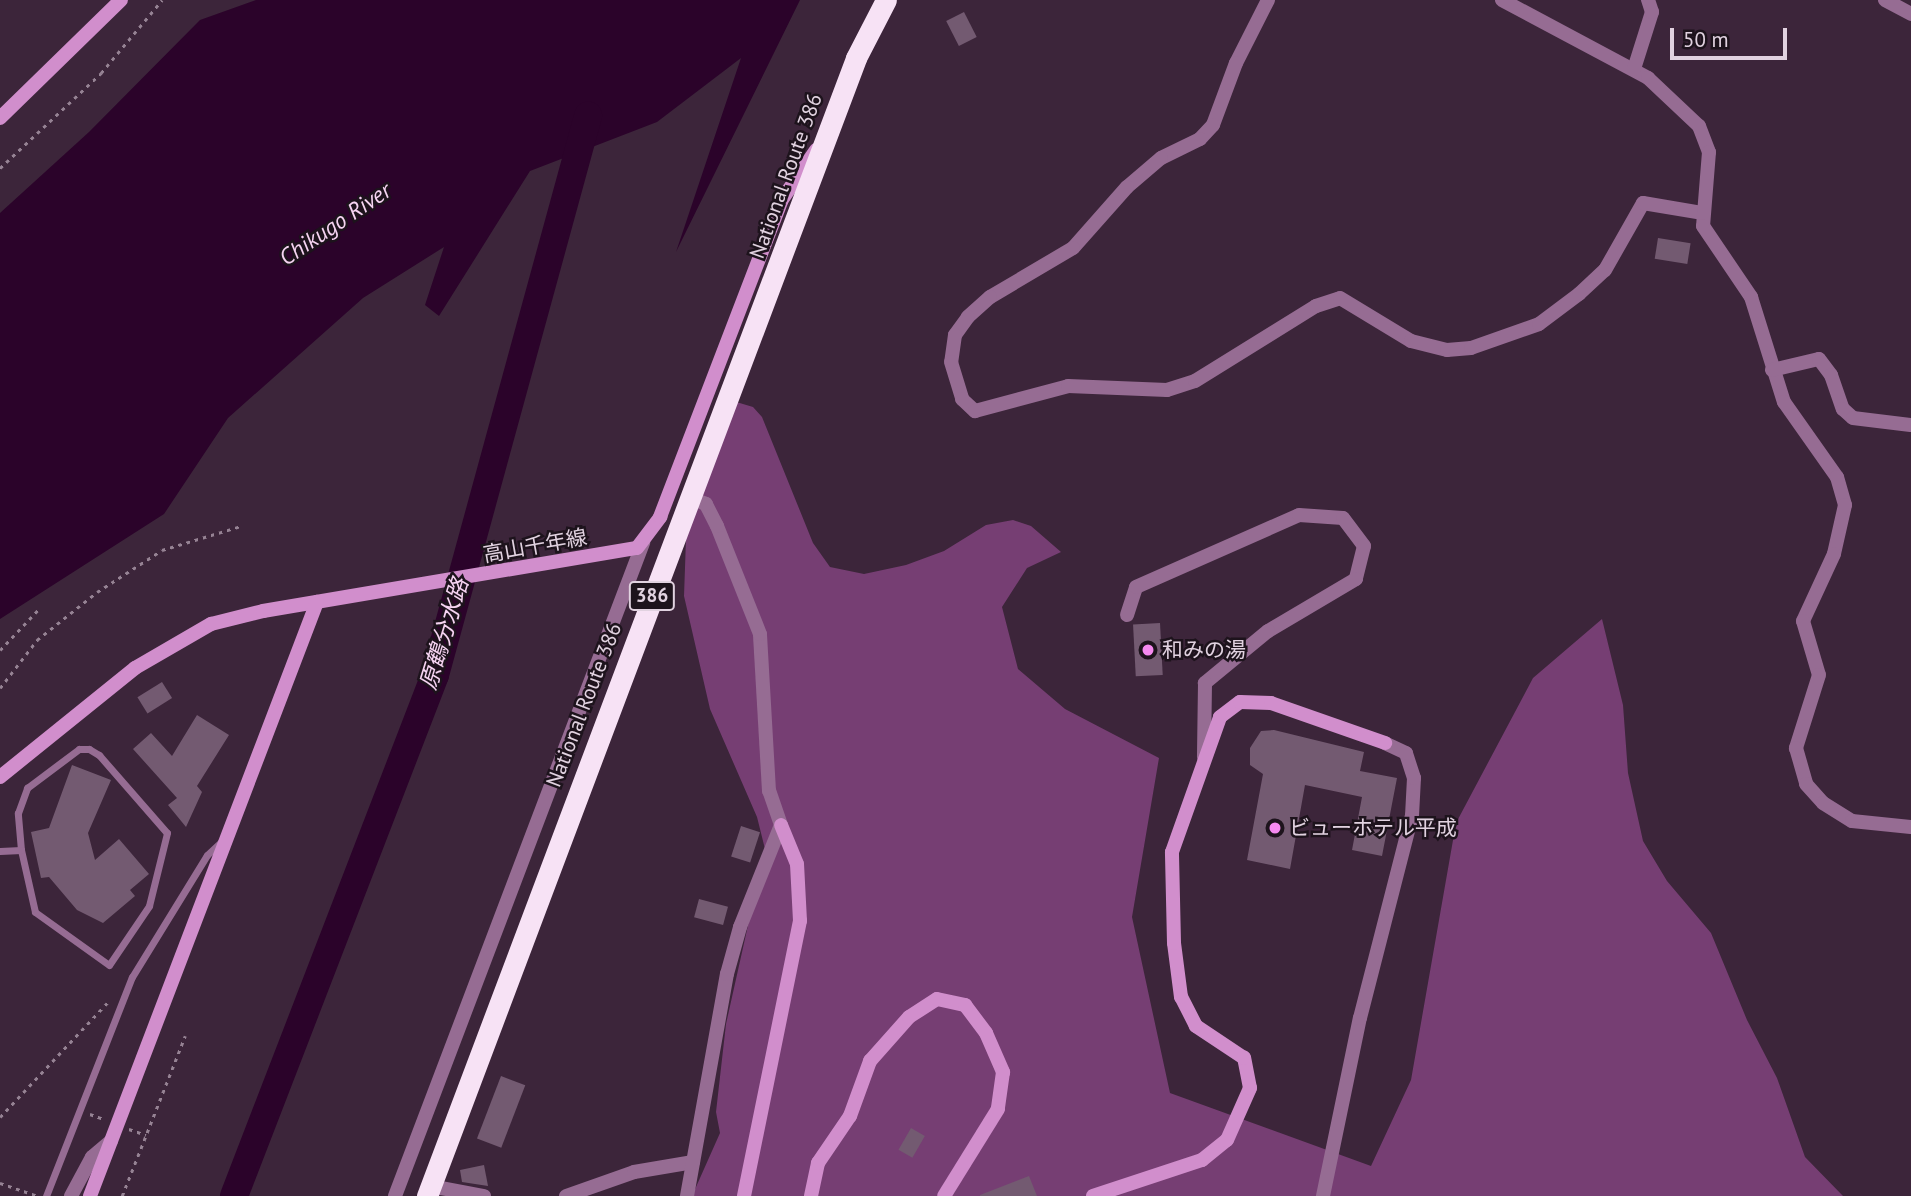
<!DOCTYPE html>
<html>
<head>
<meta charset="utf-8">
<style>
	body { margin:0 }
	#map { position:relative; width:1911px; height:1196px; overflow:hidden; background:#3c253a; font-family:"PT Sans","Noto Sans JP",sans-serif }
	div>[style] { position:absolute }
	.forest>* { inset:0; background:#763e73 }
	.water>* { inset:0; background:#2b032a }
	.river>* { height:28px; margin:-14px; padding:0 14px; transform-origin:14px; border-radius:14px; background:#2b032a }
	.building>* { inset:0; background:#735a71; transform-origin:0 0 }
	.path>* { height:2.5px; margin-top:-1.25px; transform-origin:0; background:repeating-linear-gradient(90deg,#968394 0 3.5px,transparent 0 8.5px) }
	.lane>* { height:7px; margin:-3.5px; padding:0 3.5px; transform-origin:3.5px; border-radius:3.5px; background:#966c93 }
	.street>* { height:14px; margin:-7px; padding:0 7px; transform-origin:7px; border-radius:7px; background:#966c93 }
	.secondary>* { height:14px; margin:-7px; padding:0 7px; transform-origin:7px; border-radius:7px; background:#d18ecc }
	.highway>* { height:21px; margin:-10.5px; padding:0 10.5px; transform-origin:10.5px; border-radius:10.5px; background:#f7e2f5 }
	.dots>* { width:19px; height:19px; translate:-50% -50%; box-sizing:border-box; border:4px solid #1d131c; border-radius:50% }
	span { translate:-50% -50%; white-space:nowrap; text-align:center; line-height:1.15; -webkit-text-stroke:5px #1d131c; paint-order:stroke }
	.shield-label span { padding:2px 5px; background:#1d131c; border:2px solid; border-radius:5px; -webkit-text-stroke-width:0 }
	.shield-label { font-size:19px; color:#e1d2e0; font-weight:700 }
	.street-label { font-size:21px; color:#e1d2e0 }
	.poi-label { font-size:21px; color:#e1d2e0 }
	.left { translate:0 -50%; text-align:left }
	.water-label { font-size:23px; color:#f6d4f2; font-style:italic }
	.scale { position:absolute; left:1670px; top:28px; width:117px; height:32px; box-sizing:border-box; border:4px solid #e1d2e0; border-top:0; padding-left:9px; font-size:21px; line-height:24px; white-space:nowrap; color:#e1d2e0; -webkit-text-stroke:5px #1d131c; paint-order:stroke }
</style>
</head>
<body>
<div id="map">
	<div class="forest">
		<i style="clip-path:polygon(733px 401px,753px 407px,762px 417px,813px 543px,830px 567px,864px 574px,906px 565px,944px 551px,986px 525px,1013px 520px,1031px 526px,1061px 552px,1027px 568px,1002px 607px,1018px 669px,1065px 709px,1159px 758px,1132px 917px,1170px 1093px,1371px 1166px,1411px 1080px,1456px 823px,1533px 678px,1602px 619px,1623px 705px,1628px 773px,1643px 841px,1667px 881px,1711px 933px,1747px 1020px,1777px 1078px,1805px 1157px,1843px 1196px,692px 1196px,720px 1133px,716px 1112px,726px 1024px,765px 849px,757px 817px,710px 709px,684px 596px,687px 510px)"></i>
	</div>
	<div class="water">
		<i style="clip-path:polygon(256px 0,800px 0,676px 252px,741px 58px,657px 122px,530px 171px,439px 316px,425px 305px,444px 247px,363px 298px,228px 418px,164px 514px,0 619px,0 213px,89px 132px,200px 20px)"></i>
	</div>
	<div class="river">
		<i style="left:234px;top:1196px;width:558px;rotate:-68.9deg"></i>
		<i style="left:435px;top:675px;width:580px;rotate:-74.69deg"></i>
	</div>
	<div class="building">
		<i style="left:964px;top:12px;width:28px;height:20px;rotate:63deg"></i>
		<i style="left:1658px;top:238px;width:33px;height:21px;rotate:9deg"></i>
		<i style="left:1160px;top:623px;width:52px;height:27px;rotate:87deg"></i>
		<i style="left:162px;top:682px;width:19px;height:29px;rotate:58deg"></i>
		<i style="clip-path:polygon(197px 715px,229px 735px,197px 786px,202px 792px,186px 827px,168px 805px,177px 798px,133px 749px,151px 733px,172px 756px)"></i>
		<i style="clip-path:polygon(1274px 730px,1364px 752px,1360px 771px,1397px 778px,1382px 856px,1352px 850px,1362px 797px,1305px 785px,1290px 869px,1247px 860px,1263px 774px,1250px 765px,1250px 748px,1261px 731px)"></i>
		<i style="clip-path:polygon(72px 765px,111px 780px,88px 833px,95px 860px,119px 839px,149px 874px,130px 890px,135px 896px,103px 923px,77px 910px,49px 877px,41px 878px,31px 832px,49px 828px)"></i>
		<i style="left:741px;top:826px;width:20px;height:32px;rotate:18deg"></i>
		<i style="left:699px;top:899px;width:30px;height:19px;rotate:15deg"></i>
		<i style="left:501px;top:1076px;width:26px;height:67px;rotate:21deg"></i>
		<i style="left:911px;top:1128px;width:16px;height:25px;rotate:30deg"></i>
		<i style="clip-path:polygon(484px 1165px,488px 1186px,462px 1182px,460px 1170px)"></i>
		<i style="clip-path:polygon(1029px 1176px,1037px 1196px,980px 1196px,980px 1195px)"></i>
	</div>
	<div class="path">
		<i style="left:0;top:168px;width:139px;rotate:-43.2deg"></i>
		<i style="left:101px;top:73px;width:95px;rotate:-50.1deg"></i>
		<i style="left:0;top:650px;width:55px;rotate:-46.5deg"></i>
		<i style="left:0;top:688px;width:61px;rotate:-52.4deg"></i>
		<i style="left:37px;top:640px;width:77px;rotate:-38.7deg"></i>
		<i style="left:97px;top:592px;width:77px;rotate:-32.9deg"></i>
		<i style="left:162px;top:550px;width:83px;rotate:-16.9deg"></i>
		<i style="left:90px;top:1114px;width:15px;rotate:20deg"></i>
		<i style="left:0;top:1117px;width:161px;rotate:-46.8deg"></i>
		<i style="left:129px;top:1129px;width:18px;rotate:19deg"></i>
		<i style="left:0;top:1183px;width:39px;rotate:19deg"></i>
		<i style="left:122px;top:1196px;width:172px;rotate:-68.5deg"></i>
	</div>
	<div class="lane">
		<i style="left:79px;top:749px;width:10px"></i>
		<i style="left:89px;top:749px;width:12px;rotate:31deg"></i>
		<i style="left:99px;top:755px;width:103px;rotate:48.9deg"></i>
		<i style="left:167px;top:833px;width:75px;rotate:103.9deg"></i>
		<i style="left:149px;top:906px;width:71px;rotate:124.1deg"></i>
		<i style="left:109px;top:965px;width:91px;rotate:-144.4deg"></i>
		<i style="left:35px;top:912px;width:64px;rotate:-102.7deg"></i>
		<i style="left:21px;top:850px;width:37px;rotate:-95deg"></i>
		<i style="left:18px;top:813px;width:27px;rotate:-70deg"></i>
		<i style="left:27px;top:788px;width:65px;rotate:-36.9deg"></i>
		<i style="left:0;top:851px;width:21px;rotate:-3deg"></i>
		<i style="left:46px;top:1196px;width:235px;rotate:-68.6deg"></i>
		<i style="left:132px;top:977px;width:143px;rotate:-58.4deg"></i>
		<i style="left:207px;top:855px;width:19px;rotate:-43deg"></i>
	</div>
	<div class="street">
		<i style="left:1268px;top:0;width:71px;rotate:116.9deg"></i>
		<i style="left:1236px;top:63px;width:66px;rotate:110.4deg"></i>
		<i style="left:1213px;top:125px;width:19px;rotate:133deg"></i>
		<i style="left:1200px;top:139px;width:43px;rotate:154deg"></i>
		<i style="left:1161px;top:158px;width:45px;rotate:139.5deg"></i>
		<i style="left:1127px;top:187px;width:81px;rotate:131.5deg"></i>
		<i style="left:1073px;top:248px;width:96px;rotate:149.4deg"></i>
		<i style="left:990px;top:297px;width:30px;rotate:138deg"></i>
		<i style="left:968px;top:317px;width:22px;rotate:126deg"></i>
		<i style="left:955px;top:335px;width:27px;rotate:98deg"></i>
		<i style="left:951px;top:362px;width:39px;rotate:73deg"></i>
		<i style="left:962px;top:399px;width:18px;rotate:43deg"></i>
		<i style="left:975px;top:411px;width:96px;rotate:-15deg"></i>
		<i style="left:1068px;top:386px;width:99px;rotate:2.3deg"></i>
		<i style="left:1167px;top:390px;width:29px;rotate:-18deg"></i>
		<i style="left:1195px;top:381px;width:142px;rotate:-31.8deg"></i>
		<i style="left:1316px;top:306px;width:25px;rotate:-18deg"></i>
		<i style="left:1340px;top:298px;width:83px;rotate:31.2deg"></i>
		<i style="left:1411px;top:341px;width:37px;rotate:14deg"></i>
		<i style="left:1447px;top:350px;width:24px;rotate:-5deg"></i>
		<i style="left:1471px;top:348px;width:72px;rotate:-19.4deg"></i>
		<i style="left:1539px;top:324px;width:50px;rotate:-36.9deg"></i>
		<i style="left:1579px;top:294px;width:35px;rotate:-43deg"></i>
		<i style="left:1605px;top:270px;width:77px;rotate:-60.4deg"></i>
		<i style="left:1643px;top:203px;width:61px;rotate:9.5deg"></i>
		<i style="left:1502px;top:0;width:166px;rotate:28.1deg"></i>
		<i style="left:1648px;top:78px;width:70px;rotate:43.3deg"></i>
		<i style="left:1699px;top:126px;width:28px;rotate:69deg"></i>
		<i style="left:1709px;top:152px;width:74px;rotate:94.6deg"></i>
		<i style="left:1703px;top:226px;width:86px;rotate:55.9deg"></i>
		<i style="left:1751px;top:297px;width:110px;rotate:72.6deg"></i>
		<i style="left:1784px;top:402px;width:92px;rotate:54.8deg"></i>
		<i style="left:1837px;top:477px;width:29px;rotate:74deg"></i>
		<i style="left:1845px;top:505px;width:50px;rotate:102.7deg"></i>
		<i style="left:1834px;top:554px;width:74px;rotate:114.8deg"></i>
		<i style="left:1803px;top:621px;width:56px;rotate:73.5deg"></i>
		<i style="left:1819px;top:675px;width:77px;rotate:107.5deg"></i>
		<i style="left:1796px;top:748px;width:37px;rotate:74deg"></i>
		<i style="left:1806px;top:784px;width:25px;rotate:48deg"></i>
		<i style="left:1823px;top:803px;width:34px;rotate:32deg"></i>
		<i style="left:1852px;top:821px;width:59px;rotate:5.8deg"></i>
		<i style="left:1885px;top:0;width:30px;rotate:28deg"></i>
		<i style="left:1634px;top:69px;width:60px;rotate:-72.5deg"></i>
		<i style="left:1652px;top:12px;width:13px;rotate:-108deg"></i>
		<i style="left:1772px;top:370px;width:48px;rotate:-13.2deg"></i>
		<i style="left:1819px;top:359px;width:20px;rotate:53deg"></i>
		<i style="left:1831px;top:375px;width:36px;rotate:71deg"></i>
		<i style="left:1843px;top:409px;width:13px;rotate:42deg"></i>
		<i style="left:1853px;top:418px;width:58px;rotate:6.9deg"></i>
		<i style="left:1127px;top:615px;width:29px;rotate:-72deg"></i>
		<i style="left:1136px;top:587px;width:178px;rotate:-23.8deg"></i>
		<i style="left:1299px;top:515px;width:44px;rotate:3.9deg"></i>
		<i style="left:1343px;top:518px;width:35px;rotate:53deg"></i>
		<i style="left:1364px;top:546px;width:34px;rotate:104deg"></i>
		<i style="left:1356px;top:579px;width:102px;rotate:149.4deg"></i>
		<i style="left:1268px;top:631px;width:82px;rotate:140.5deg"></i>
		<i style="left:1205px;top:683px;width:74px;rotate:90.8deg"></i>
		<i style="left:430px;top:1186px;width:55px;rotate:10.5deg"></i>
		<i style="left:71px;top:1196px;width:44px;rotate:-61.7deg"></i>
		<i style="left:92px;top:1157px;width:25px;rotate:-40deg"></i>
		<i style="left:395px;top:1196px;width:699px;rotate:-69.2deg"></i>
		<i style="left:566px;top:1196px;width:72px;rotate:-19.4deg"></i>
		<i style="left:634px;top:1172px;width:60px;rotate:-9.6deg"></i>
		<i style="left:687px;top:1196px;width:226px;rotate:-79.8deg"></i>
		<i style="left:727px;top:974px;width:49px;rotate:-74.5deg"></i>
		<i style="left:740px;top:927px;width:110px;rotate:-68.1deg"></i>
		<i style="left:781px;top:825px;width:36px;rotate:-109deg"></i>
		<i style="left:769px;top:791px;width:157px;rotate:-93.3deg"></i>
		<i style="left:760px;top:634px;width:116px;rotate:-111.7deg"></i>
		<i style="left:717px;top:526px;width:25px;rotate:-117deg"></i>
		<i style="left:706px;top:504px;width:18px;rotate:-158deg"></i>
		<i style="left:1323px;top:1196px;width:182px;rotate:-78.3deg"></i>
		<i style="left:1360px;top:1018px;width:209px;rotate:-75.6deg"></i>
		<i style="left:1412px;top:816px;width:38px;rotate:-87deg"></i>
		<i style="left:1414px;top:778px;width:26px;rotate:-108deg"></i>
		<i style="left:1406px;top:753px;width:23px;rotate:-155deg"></i>
	</div>
	<div class="secondary">
		<i style="left:0;top:118px;width:169px;rotate:-44.3deg"></i>
		<i style="left:0;top:777px;width:174px;rotate:-38.9deg"></i>
		<i style="left:135px;top:668px;width:88px;rotate:-30.1deg"></i>
		<i style="left:211px;top:624px;width:54px;rotate:-14deg"></i>
		<i style="left:263px;top:611px;width:379px;rotate:-9.6deg"></i>
		<i style="left:637px;top:548px;width:39px;rotate:-53deg"></i>
		<i style="left:660px;top:517px;width:338px;rotate:-69deg"></i>
		<i style="left:781px;top:201px;width:62px;rotate:-55.5deg"></i>
		<i style="left:90px;top:1196px;width:636px;rotate:-69.09deg"></i>
		<i style="left:744px;top:1196px;width:281px;rotate:-78.5deg"></i>
		<i style="left:800px;top:921px;width:57px;rotate:-93deg"></i>
		<i style="left:797px;top:864px;width:42px;rotate:-112.3deg"></i>
		<i style="left:811px;top:1196px;width:34px;rotate:-78deg"></i>
		<i style="left:818px;top:1163px;width:57px;rotate:-55.8deg"></i>
		<i style="left:850px;top:1116px;width:59px;rotate:-70deg"></i>
		<i style="left:870px;top:1061px;width:59px;rotate:-48.4deg"></i>
		<i style="left:909px;top:1017px;width:33px;rotate:-33deg"></i>
		<i style="left:937px;top:999px;width:29px;rotate:12deg"></i>
		<i style="left:965px;top:1005px;width:35px;rotate:53deg"></i>
		<i style="left:986px;top:1033px;width:43px;rotate:66.4deg"></i>
		<i style="left:1003px;top:1072px;width:37px;rotate:98deg"></i>
		<i style="left:998px;top:1109px;width:102px;rotate:121.8deg"></i>
		<i style="left:1093px;top:1196px;width:115px;rotate:-18.3deg"></i>
		<i style="left:1202px;top:1160px;width:32px;rotate:-39deg"></i>
		<i style="left:1227px;top:1140px;width:57px;rotate:-66.1deg"></i>
		<i style="left:1250px;top:1088px;width:31px;rotate:-101deg"></i>
		<i style="left:1244px;top:1058px;width:58px;rotate:-146.3deg"></i>
		<i style="left:1196px;top:1026px;width:33px;rotate:-117deg"></i>
		<i style="left:1181px;top:997px;width:54px;rotate:-97.4deg"></i>
		<i style="left:1174px;top:943px;width:91px;rotate:-91.3deg"></i>
		<i style="left:1172px;top:852px;width:143px;rotate:-70.4deg"></i>
		<i style="left:1220px;top:717px;width:25px;rotate:-37deg"></i>
		<i style="left:1240px;top:702px;width:31px;rotate:2deg"></i>
		<i style="left:1271px;top:703px;width:121px;rotate:19.3deg"></i>
	</div>
	<div class="highway">
		<i style="left:427px;top:1196px;width:1216px;rotate:-69.34deg"></i>
		<i style="left:856px;top:58px;width:65px;rotate:-62.7deg"></i>
	</div>
	<div class="dots">
		<i style="left:1148px;top:650px;background:#f589ef"></i>
		<i style="left:1275px;top:828px;background:#f589ef"></i>
	</div>
	<div class="shield-label">
		<span style="left:652px;top:596px">386</span>
	</div>
	<div class="street-label">
		<span style="left:786px;top:176px;rotate:-70deg">National Route 386</span>
		<span style="left:535px;top:546px;rotate:-10deg">高山千年線</span>
		<span style="left:584px;top:705px;rotate:-69deg">National Route 386</span>
	</div>
	<div class="poi-label">
		<span class="left" style="left:1162px;top:650px">和みの湯</span>
		<span class="left" style="left:1289px;top:828px">ビューホテル平成</span>
	</div>
	<div class="water-label">
		<span style="left:335px;top:224px;rotate:-34deg">Chikugo River</span>
		<span style="left:444px;top:634px;rotate:-73deg">原鶴分水路</span>
	</div>
	<div class="scale">50 m</div>
</div>
</body>
</html>
